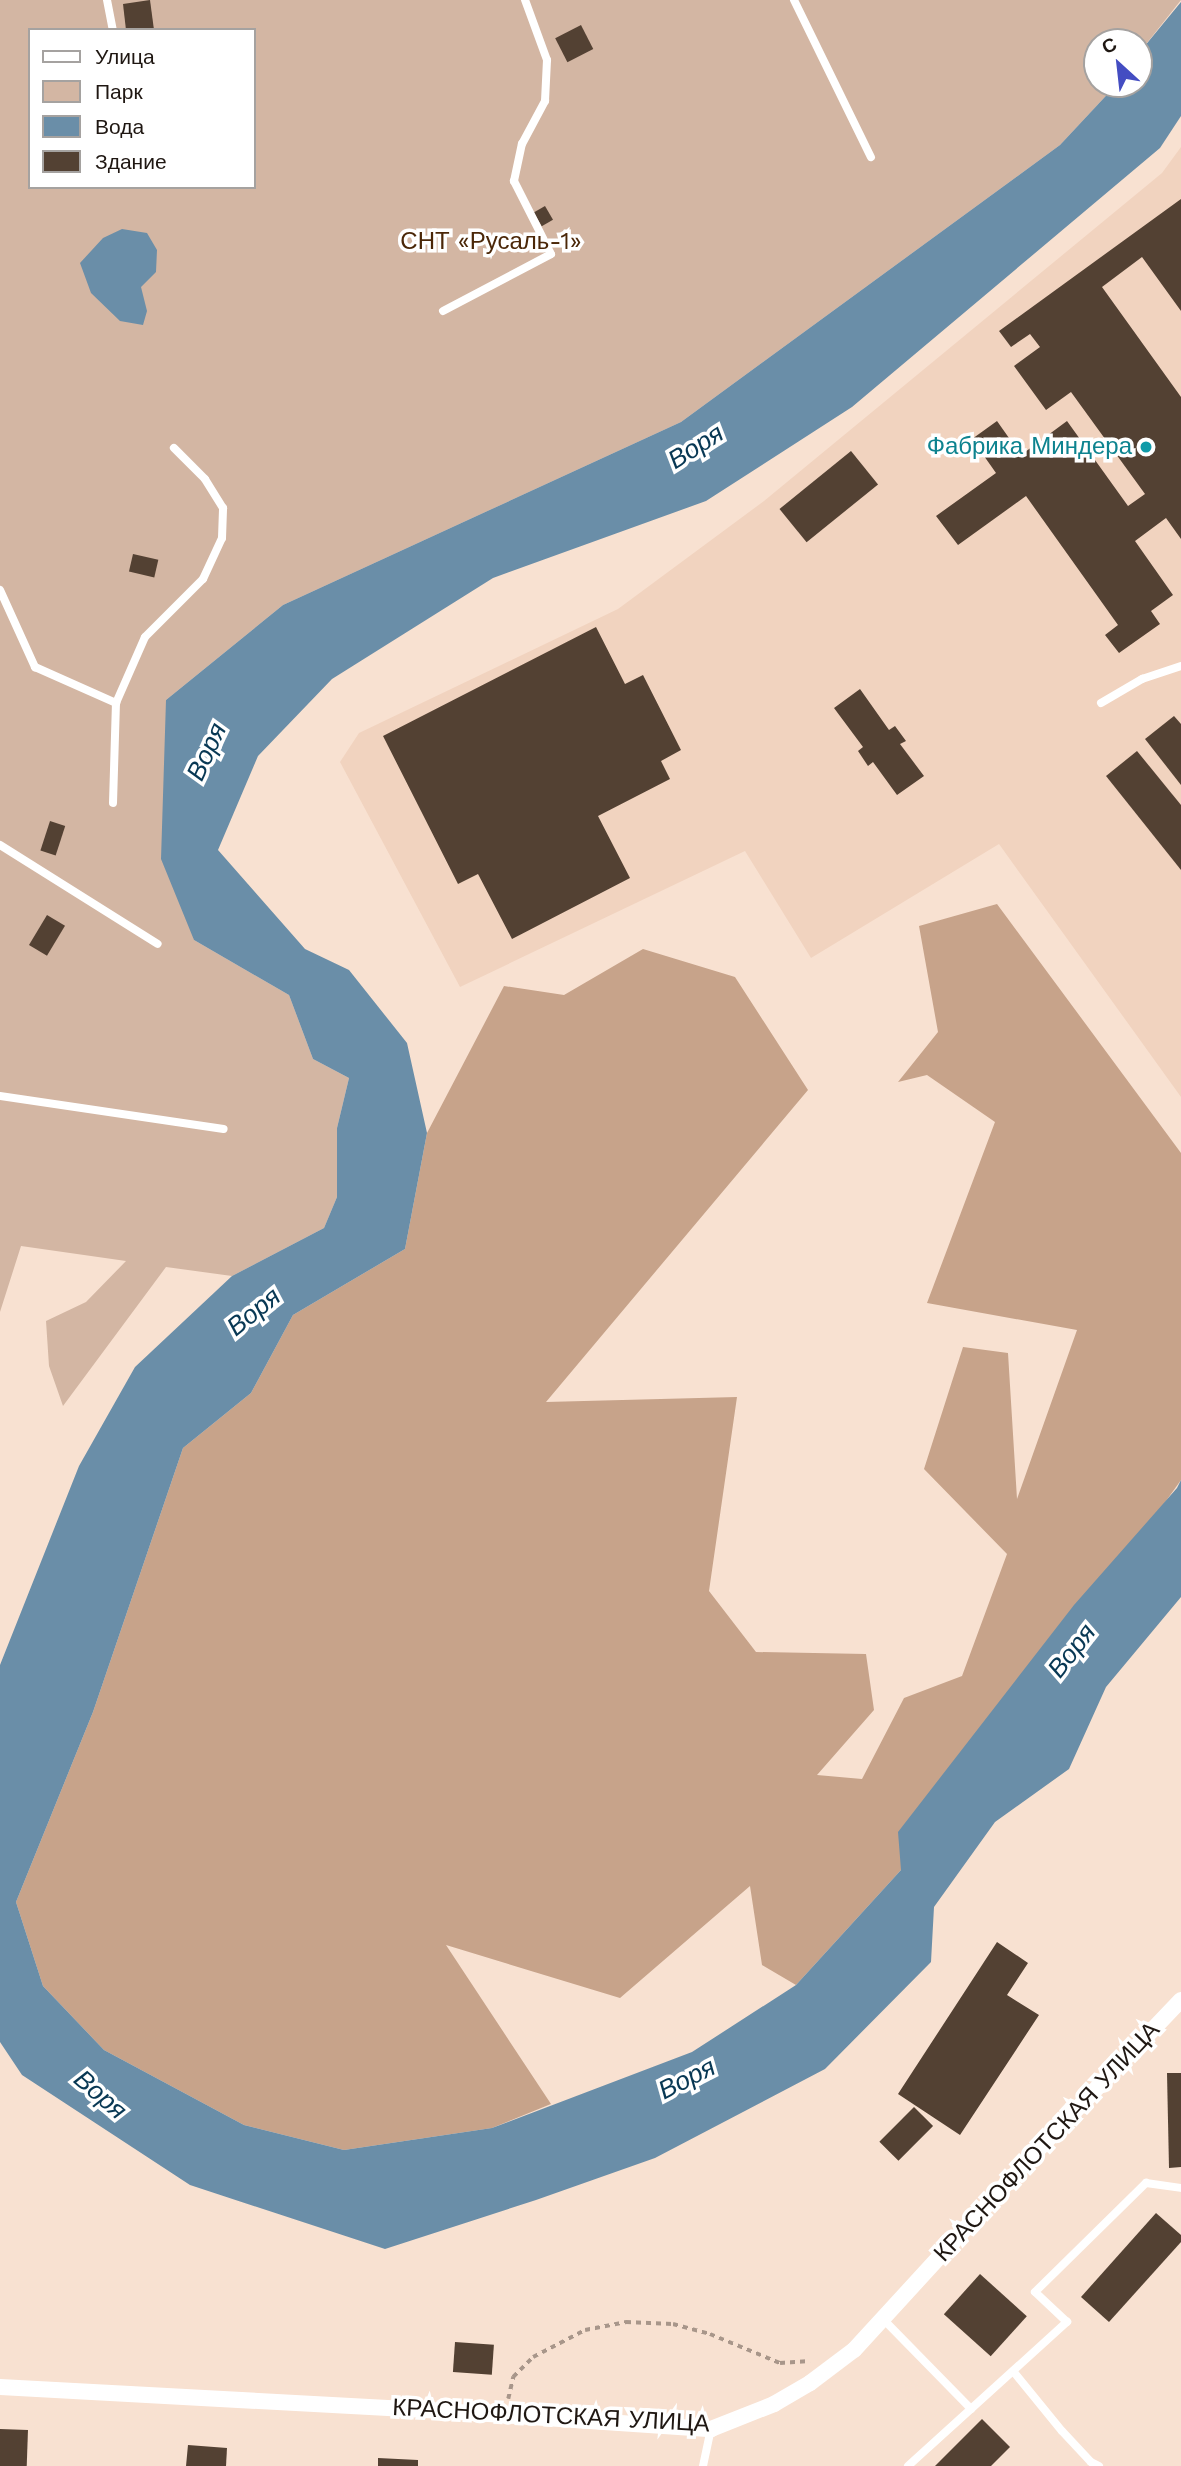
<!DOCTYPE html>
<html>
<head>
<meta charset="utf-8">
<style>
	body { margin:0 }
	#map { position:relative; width:1181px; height:2466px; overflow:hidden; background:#f8e1d1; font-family:"Work Sans",sans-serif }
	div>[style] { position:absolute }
	.built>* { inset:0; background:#f1d3bf }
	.green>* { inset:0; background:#d3b6a3 }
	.forest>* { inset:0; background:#c7a38a }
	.water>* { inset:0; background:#6a8ea8 }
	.building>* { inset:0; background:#534133; transform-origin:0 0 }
	.path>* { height:3.5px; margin-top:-1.75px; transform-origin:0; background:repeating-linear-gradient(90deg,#a8968a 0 5px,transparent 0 10px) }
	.service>* { height:8px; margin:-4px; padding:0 4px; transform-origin:4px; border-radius:4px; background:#fff }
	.minor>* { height:16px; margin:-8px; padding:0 8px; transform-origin:8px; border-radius:8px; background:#fff }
	.dots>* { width:19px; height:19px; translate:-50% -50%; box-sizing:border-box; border:4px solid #fff; border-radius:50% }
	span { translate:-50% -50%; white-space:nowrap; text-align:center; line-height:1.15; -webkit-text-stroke:7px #fff; paint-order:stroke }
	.park-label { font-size:24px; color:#4b2708 }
	.culture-label { font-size:24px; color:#0d838f }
	.right { translate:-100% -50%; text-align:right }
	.street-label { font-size:24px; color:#1f1712 }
	.water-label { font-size:26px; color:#083854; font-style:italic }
	.legend { position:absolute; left:28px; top:28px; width:228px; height:161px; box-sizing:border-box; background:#fff; border:2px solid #a5a2a0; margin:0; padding:9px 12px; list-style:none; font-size:21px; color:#1f1712 }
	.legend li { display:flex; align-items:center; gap:14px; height:35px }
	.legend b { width:35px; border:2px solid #a5a2a0 }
	.north { position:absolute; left:1083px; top:28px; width:70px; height:70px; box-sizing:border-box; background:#fff; border:2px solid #a5a2a0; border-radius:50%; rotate:333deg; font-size:19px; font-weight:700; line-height:28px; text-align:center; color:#1f1712 }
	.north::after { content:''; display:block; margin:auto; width:24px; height:32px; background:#444dc2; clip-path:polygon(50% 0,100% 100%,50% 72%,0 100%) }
</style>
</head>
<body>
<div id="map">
	<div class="built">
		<i style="clip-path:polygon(1181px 147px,1181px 1097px,999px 844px,811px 958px,745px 851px,460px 987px,340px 762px,359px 733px,618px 609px,764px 501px,1162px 173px)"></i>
	</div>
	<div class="green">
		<i style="clip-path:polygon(evenodd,0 0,1181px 0,1139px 53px,1139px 42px,1097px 42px,1097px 84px,1117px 84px,1060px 145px,681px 422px,283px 605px,166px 700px,194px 940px,289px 995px,313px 1059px,349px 1078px,337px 1128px,337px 1197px,324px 1228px,232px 1276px,166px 1267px,63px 1406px,49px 1366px,46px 1321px,86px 1302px,126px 1261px,21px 1246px,0 1312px,0 0,30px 30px,254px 30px,254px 187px,30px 187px,30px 30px)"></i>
	</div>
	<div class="forest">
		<i style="clip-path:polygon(997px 904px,1181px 1153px,1181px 1480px,901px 1870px,796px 1985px,762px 1965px,750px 1886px,620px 1998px,446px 1945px,551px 2104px,492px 2128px,344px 2150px,244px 2125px,104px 2050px,43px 1986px,16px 1902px,93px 1712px,183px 1448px,251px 1393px,293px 1315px,405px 1249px,427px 1133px,504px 986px,564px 995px,643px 949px,735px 977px,808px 1090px,546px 1402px,737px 1397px,709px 1591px,756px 1652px,866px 1654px,874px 1710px,817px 1775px,862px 1779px,904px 1698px,962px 1676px,1007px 1554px,924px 1469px,963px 1347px,1008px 1353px,1017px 1499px,1077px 1330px,927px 1303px,995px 1122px,927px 1075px,898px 1082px,938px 1032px,919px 926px)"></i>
	</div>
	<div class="water">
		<i style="clip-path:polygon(1181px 2px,1181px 116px,1160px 148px,852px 407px,706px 501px,493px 578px,332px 679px,258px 756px,218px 850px,305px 949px,349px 970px,407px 1043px,427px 1133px,405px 1249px,293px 1315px,251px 1393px,183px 1448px,93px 1712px,16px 1902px,43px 1986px,104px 2050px,244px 2125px,344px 2150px,492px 2128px,692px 2052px,796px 1985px,901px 1870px,898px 1832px,1074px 1605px,1177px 1488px,1181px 1480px,1181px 1597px,1106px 1687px,1069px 1769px,995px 1822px,934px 1907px,931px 1962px,825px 2069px,655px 2158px,536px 2200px,385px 2249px,190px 2185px,22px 2075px,0 2042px,0 1665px,79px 1466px,135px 1367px,232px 1276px,324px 1228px,337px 1197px,337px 1128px,349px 1078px,313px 1059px,289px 995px,194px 940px,161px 859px,166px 700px,283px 605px,681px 422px,1060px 145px,1117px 84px,1139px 84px,1139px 53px)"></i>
		<i style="clip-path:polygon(122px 229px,147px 233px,157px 250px,156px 272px,141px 287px,147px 311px,143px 325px,120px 321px,91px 293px,80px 263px,103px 238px)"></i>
	</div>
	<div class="building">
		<i style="clip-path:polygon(150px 0,154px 30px,126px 30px,123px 4px)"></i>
		<i style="left:581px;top:25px;width:27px;height:29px;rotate:63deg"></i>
		<i style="clip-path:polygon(1181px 199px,1181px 311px,1142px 257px,1102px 287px,1181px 397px,1181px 539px,1166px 518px,1135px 541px,1173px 595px,1151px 611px,1160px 624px,1119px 653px,1105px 635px,1118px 625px,1026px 496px,958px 545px,936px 516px,996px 473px,972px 439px,997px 421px,1021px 455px,1067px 421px,1128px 506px,1145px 494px,1071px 392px,1046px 410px,1014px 366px,1040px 347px,1030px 334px,1011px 347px,999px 331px)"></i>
		<i style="left:545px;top:206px;width:16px;height:13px;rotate:60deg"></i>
		<i style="left:851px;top:451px;width:43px;height:92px;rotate:51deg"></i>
		<i style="left:133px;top:554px;width:26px;height:18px;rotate:13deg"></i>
		<i style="clip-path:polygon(596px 627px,625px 684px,643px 675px,681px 750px,661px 761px,670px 779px,598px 816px,630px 878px,512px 939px,478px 874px,458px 884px,383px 736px)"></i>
		<i style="clip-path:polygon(860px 689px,889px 730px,895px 726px,906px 741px,900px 744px,924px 776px,897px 795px,873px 762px,868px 766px,858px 751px,863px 747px,834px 708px)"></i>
		<i style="clip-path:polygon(1174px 716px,1181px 724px,1181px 785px,1145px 739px)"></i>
		<i style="clip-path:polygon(1137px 751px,1181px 805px,1181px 870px,1106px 776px)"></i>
		<i style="left:50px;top:821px;width:16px;height:31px;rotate:18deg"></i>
		<i style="left:47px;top:915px;width:21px;height:35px;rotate:31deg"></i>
		<i style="clip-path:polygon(997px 1942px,1028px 1963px,1007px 1995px,1039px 2015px,960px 2135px,898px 2094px)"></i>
		<i style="clip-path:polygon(1167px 2073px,1181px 2073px,1181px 2167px,1169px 2168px)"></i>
		<i style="left:914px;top:2107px;width:27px;height:49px;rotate:45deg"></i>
		<i style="clip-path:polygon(1156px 2213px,1181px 2235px,1181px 2242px,1109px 2322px,1081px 2297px)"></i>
		<i style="left:980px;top:2274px;width:63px;height:54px;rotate:42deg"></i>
		<i style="left:455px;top:2342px;width:39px;height:30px;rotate:4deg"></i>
		<i style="clip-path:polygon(982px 2419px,1010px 2447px,991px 2466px,935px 2466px)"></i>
		<i style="left:0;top:2429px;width:28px;height:37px;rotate:2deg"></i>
		<i style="clip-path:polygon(188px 2445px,227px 2448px,226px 2466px,186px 2466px)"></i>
		<i style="clip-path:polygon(378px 2458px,418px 2460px,418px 2466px,378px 2466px)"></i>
	</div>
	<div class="path">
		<i style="left:508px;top:2399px;width:23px;rotate:-77deg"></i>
		<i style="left:513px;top:2377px;width:28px;rotate:-45deg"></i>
		<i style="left:533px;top:2357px;width:59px;rotate:-27.4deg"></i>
		<i style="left:585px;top:2330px;width:42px;rotate:-11deg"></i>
		<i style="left:626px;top:2322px;width:47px;rotate:2.4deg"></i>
		<i style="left:673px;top:2324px;width:38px;rotate:15deg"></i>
		<i style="left:710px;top:2334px;width:76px;rotate:22.5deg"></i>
		<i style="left:780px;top:2363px;width:30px;rotate:-4deg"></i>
	</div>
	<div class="service">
		<i style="left:107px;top:0;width:31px;rotate:79deg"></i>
		<i style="left:794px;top:0;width:175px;rotate:63.9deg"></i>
		<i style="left:443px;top:311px;width:122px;rotate:-27.8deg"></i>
		<i style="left:551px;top:254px;width:82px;rotate:-116.9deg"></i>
		<i style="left:514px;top:181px;width:38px;rotate:-78deg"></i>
		<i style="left:522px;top:144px;width:49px;rotate:-61.9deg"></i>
		<i style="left:545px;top:101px;width:41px;rotate:-87.2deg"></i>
		<i style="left:547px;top:60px;width:64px;rotate:-110.1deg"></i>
		<i style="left:0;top:590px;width:85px;rotate:65.6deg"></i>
		<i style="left:35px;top:667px;width:89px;rotate:24deg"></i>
		<i style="left:116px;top:703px;width:72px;rotate:-66.3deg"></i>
		<i style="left:145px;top:637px;width:82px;rotate:-45deg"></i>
		<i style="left:203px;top:579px;width:45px;rotate:-65.1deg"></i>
		<i style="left:222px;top:538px;width:30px;rotate:-88deg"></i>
		<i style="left:223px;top:508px;width:34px;rotate:-122deg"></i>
		<i style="left:205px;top:479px;width:44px;rotate:-135deg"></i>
		<i style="left:1101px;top:703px;width:48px;rotate:-30.3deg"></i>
		<i style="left:1142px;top:679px;width:41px;rotate:-18.4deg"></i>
		<i style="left:113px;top:803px;width:100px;rotate:-88.3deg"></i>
		<i style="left:0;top:845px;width:186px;rotate:32.1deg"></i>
		<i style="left:0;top:1096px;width:226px;rotate:8.4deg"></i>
		<i style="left:883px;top:2319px;width:126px;rotate:45.6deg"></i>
		<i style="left:1013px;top:2371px;width:77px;rotate:50.8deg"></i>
		<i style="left:1062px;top:2431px;width:42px;rotate:46.9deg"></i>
		<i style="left:1091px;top:2462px;width:9px;rotate:27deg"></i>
		<i style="left:703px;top:2466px;width:38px;rotate:-78deg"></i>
		<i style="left:908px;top:2466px;width:215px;rotate:-42.2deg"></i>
		<i style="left:1067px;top:2322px;width:44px;rotate:-136.8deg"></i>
		<i style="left:1035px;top:2292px;width:156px;rotate:-44.5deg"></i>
		<i style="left:1146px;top:2183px;width:35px;rotate:8deg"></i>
	</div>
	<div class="minor">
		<i style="left:0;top:2387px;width:430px;rotate:3.1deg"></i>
		<i style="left:429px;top:2410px;width:283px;rotate:3.9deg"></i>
		<i style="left:711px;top:2429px;width:68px;rotate:-21.6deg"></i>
		<i style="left:774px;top:2404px;width:42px;rotate:-30.3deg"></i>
		<i style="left:810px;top:2383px;width:55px;rotate:-36.9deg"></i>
		<i style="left:854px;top:2350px;width:262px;rotate:-47.5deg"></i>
		<i style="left:1031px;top:2157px;width:217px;rotate:-46.3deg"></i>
	</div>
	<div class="dots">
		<i style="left:1146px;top:447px;background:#0f9aa8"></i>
	</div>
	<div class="park-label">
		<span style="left:491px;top:242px">СНТ «Русаль-1»</span>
	</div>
	<div class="culture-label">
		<span class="right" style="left:1132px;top:447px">Фабрика Миндера</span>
	</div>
	<div class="street-label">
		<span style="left:1047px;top:2142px;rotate:-47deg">КРАСНОФЛОТСКАЯ УЛИЦА</span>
		<span style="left:551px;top:2416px;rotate:3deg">КРАСНОФЛОТСКАЯ УЛИЦА</span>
	</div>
	<div class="water-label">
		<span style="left:696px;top:447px;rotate:-32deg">Воря</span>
		<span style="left:207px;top:752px;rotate:-65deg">Воря</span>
		<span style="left:254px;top:1312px;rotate:-39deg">Воря</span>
		<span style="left:1072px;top:1651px;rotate:-52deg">Воря</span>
		<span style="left:687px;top:2079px;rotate:-27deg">Воря</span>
		<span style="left:100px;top:2095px;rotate:41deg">Воря</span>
	</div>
	<ul class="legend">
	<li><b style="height:9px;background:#fff"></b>Улица</li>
	<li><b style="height:19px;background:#d3b6a3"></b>Парк</li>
	<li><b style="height:19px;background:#6a8ea8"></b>Вода</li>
	<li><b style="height:19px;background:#534133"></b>Здание</li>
	</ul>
	<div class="north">С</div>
</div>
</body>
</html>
